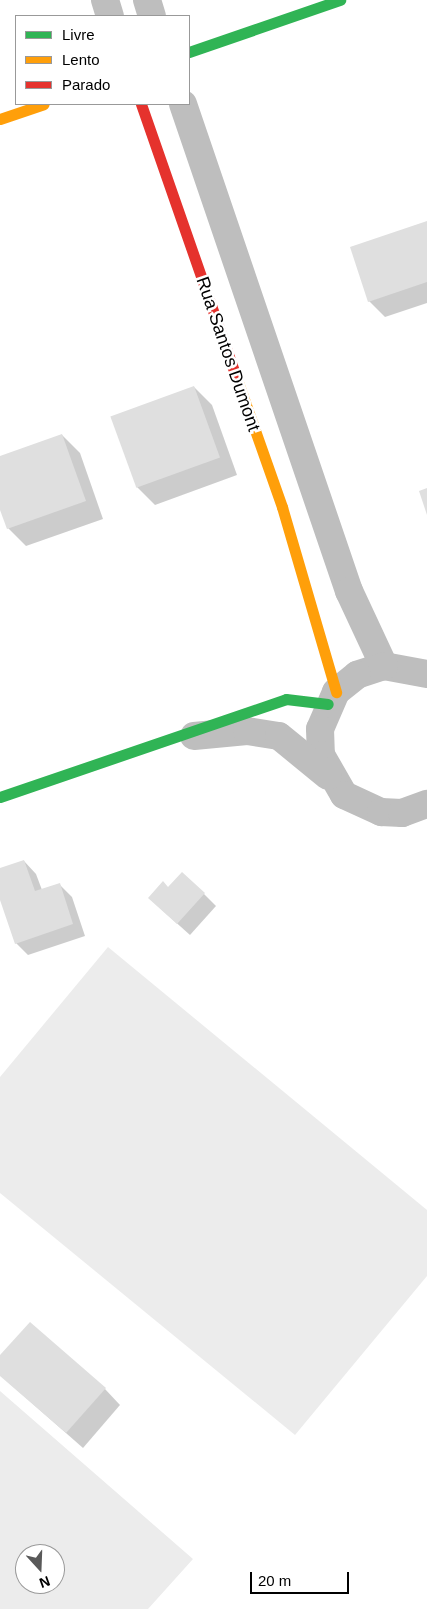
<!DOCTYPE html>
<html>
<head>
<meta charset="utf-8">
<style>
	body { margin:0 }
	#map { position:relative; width:427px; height:1609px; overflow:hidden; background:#fff; font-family:Helvetica,sans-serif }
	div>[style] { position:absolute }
	.green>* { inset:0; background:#ececec }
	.shadow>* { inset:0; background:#0003 }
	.building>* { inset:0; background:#dfdfdf; transform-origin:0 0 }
	.street>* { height:28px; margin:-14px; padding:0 14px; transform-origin:14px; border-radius:14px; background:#bebebe }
	.fast>* { height:11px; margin:-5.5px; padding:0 5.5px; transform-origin:5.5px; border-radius:5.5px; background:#30b455 }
	.slow>* { height:11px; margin:-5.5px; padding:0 5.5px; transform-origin:5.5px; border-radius:5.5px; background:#ff9f0a }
	.jam>* { height:11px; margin:-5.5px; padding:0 5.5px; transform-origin:5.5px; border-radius:5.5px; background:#e5322d }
	span { translate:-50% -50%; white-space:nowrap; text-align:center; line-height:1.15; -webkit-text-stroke:5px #fff; paint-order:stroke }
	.street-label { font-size:18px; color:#000 }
	.legend { position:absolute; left:15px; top:15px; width:175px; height:90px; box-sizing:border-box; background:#fff; border:1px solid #999; margin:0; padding:6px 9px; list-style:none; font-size:15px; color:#000 }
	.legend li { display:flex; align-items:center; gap:10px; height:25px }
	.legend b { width:25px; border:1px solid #999 }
	.north { position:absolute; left:15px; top:1544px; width:50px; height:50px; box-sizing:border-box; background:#fff; border:1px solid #999; border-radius:50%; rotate:160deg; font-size:14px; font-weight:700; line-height:20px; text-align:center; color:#000 }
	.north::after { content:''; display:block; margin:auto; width:18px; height:22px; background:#595959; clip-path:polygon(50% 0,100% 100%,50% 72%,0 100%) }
	.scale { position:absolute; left:250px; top:1572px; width:99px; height:22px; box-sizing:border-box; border:2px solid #000; border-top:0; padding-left:6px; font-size:15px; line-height:18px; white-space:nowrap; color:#000; -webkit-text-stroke:4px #fff; paint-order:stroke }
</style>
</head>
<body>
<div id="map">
	<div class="green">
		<i style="clip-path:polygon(108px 947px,427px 1210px,427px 1276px,295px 1435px,0 1193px,0 1077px)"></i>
		<i style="clip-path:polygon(evenodd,0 1391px,193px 1559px,148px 1609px,0 1609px,0 1391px,25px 1554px,55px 1554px,55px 1584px,25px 1584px,25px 1554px)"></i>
	</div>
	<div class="shadow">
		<i style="clip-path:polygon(427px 222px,427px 303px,385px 317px,369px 301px)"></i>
		<i style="clip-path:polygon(194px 387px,212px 405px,237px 475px,155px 505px,137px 487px)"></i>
		<i style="clip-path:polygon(62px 435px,80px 453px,103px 519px,26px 546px,8px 528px,0 506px,0 457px)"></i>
		<i style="clip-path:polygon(24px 861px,36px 874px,42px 890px,59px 884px,72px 897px,85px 936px,28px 955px,16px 943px,0 896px,0 870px)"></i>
		<i style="clip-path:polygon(168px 888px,204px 894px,216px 906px,190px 935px,162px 910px)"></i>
		<i style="clip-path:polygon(0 1357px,105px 1389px,120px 1405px,83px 1448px,0 1375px)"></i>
	</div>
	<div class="building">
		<i style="clip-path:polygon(427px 221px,427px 282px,368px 302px,350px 247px)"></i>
		<i style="left:194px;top:386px;width:76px;height:89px;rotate:70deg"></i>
		<i style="clip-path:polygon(62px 434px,86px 501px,7px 529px,0 510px,0 456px)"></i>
		<i style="clip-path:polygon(427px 488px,427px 515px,419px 491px)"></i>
		<i style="clip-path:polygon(24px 860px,35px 891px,60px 883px,73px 924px,15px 944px,0 900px,0 868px)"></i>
		<i style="clip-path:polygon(182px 872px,205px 893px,177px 924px,148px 898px,163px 881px,168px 887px)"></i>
		<i style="clip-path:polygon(30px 1322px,106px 1388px,66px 1433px,0 1376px,0 1355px)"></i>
	</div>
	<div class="street">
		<i style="left:105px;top:0;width:17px;rotate:73deg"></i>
		<i style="left:147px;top:0;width:17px;rotate:73deg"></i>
		<i style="left:183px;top:104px;width:515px;rotate:71.18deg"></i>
		<i style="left:349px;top:591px;width:83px;rotate:65deg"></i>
		<i style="left:427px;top:674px;width:44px;rotate:-169.5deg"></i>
		<i style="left:384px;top:666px;width:28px;rotate:162deg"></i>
		<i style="left:357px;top:675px;width:27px;rotate:141deg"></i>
		<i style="left:336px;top:692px;width:40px;rotate:113.4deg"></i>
		<i style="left:320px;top:729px;width:26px;rotate:88deg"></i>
		<i style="left:321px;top:755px;width:46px;rotate:60.1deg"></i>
		<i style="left:344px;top:795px;width:41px;rotate:24.7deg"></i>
		<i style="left:381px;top:812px;width:21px;rotate:3deg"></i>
		<i style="left:402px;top:813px;width:27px;rotate:-20deg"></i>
		<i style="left:194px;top:736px;width:53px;rotate:-5.4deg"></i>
		<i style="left:247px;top:731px;width:32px;rotate:9deg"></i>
		<i style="left:279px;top:736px;width:63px;rotate:39.2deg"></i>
	</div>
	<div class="fast">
		<i style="left:189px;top:52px;width:160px;rotate:-19deg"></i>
		<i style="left:0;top:797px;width:302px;rotate:-18.9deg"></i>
		<i style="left:286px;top:699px;width:42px;rotate:6.8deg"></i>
	</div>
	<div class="slow">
		<i style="left:0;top:119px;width:46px;rotate:-18.8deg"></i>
		<i style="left:238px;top:382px;width:133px;rotate:70.6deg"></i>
		<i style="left:282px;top:507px;width:193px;rotate:73.7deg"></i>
	</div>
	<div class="jam">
		<i style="left:141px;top:104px;width:294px;rotate:70.8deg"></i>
	</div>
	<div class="street-label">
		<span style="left:228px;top:354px;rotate:71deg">Rua Santos Dumont</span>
	</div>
	<ul class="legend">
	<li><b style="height:6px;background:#30b455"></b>Livre</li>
	<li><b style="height:6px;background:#ff9f0a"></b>Lento</li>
	<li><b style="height:6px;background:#e5322d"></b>Parado</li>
	</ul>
	<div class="north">N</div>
	<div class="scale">20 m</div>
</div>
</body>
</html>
